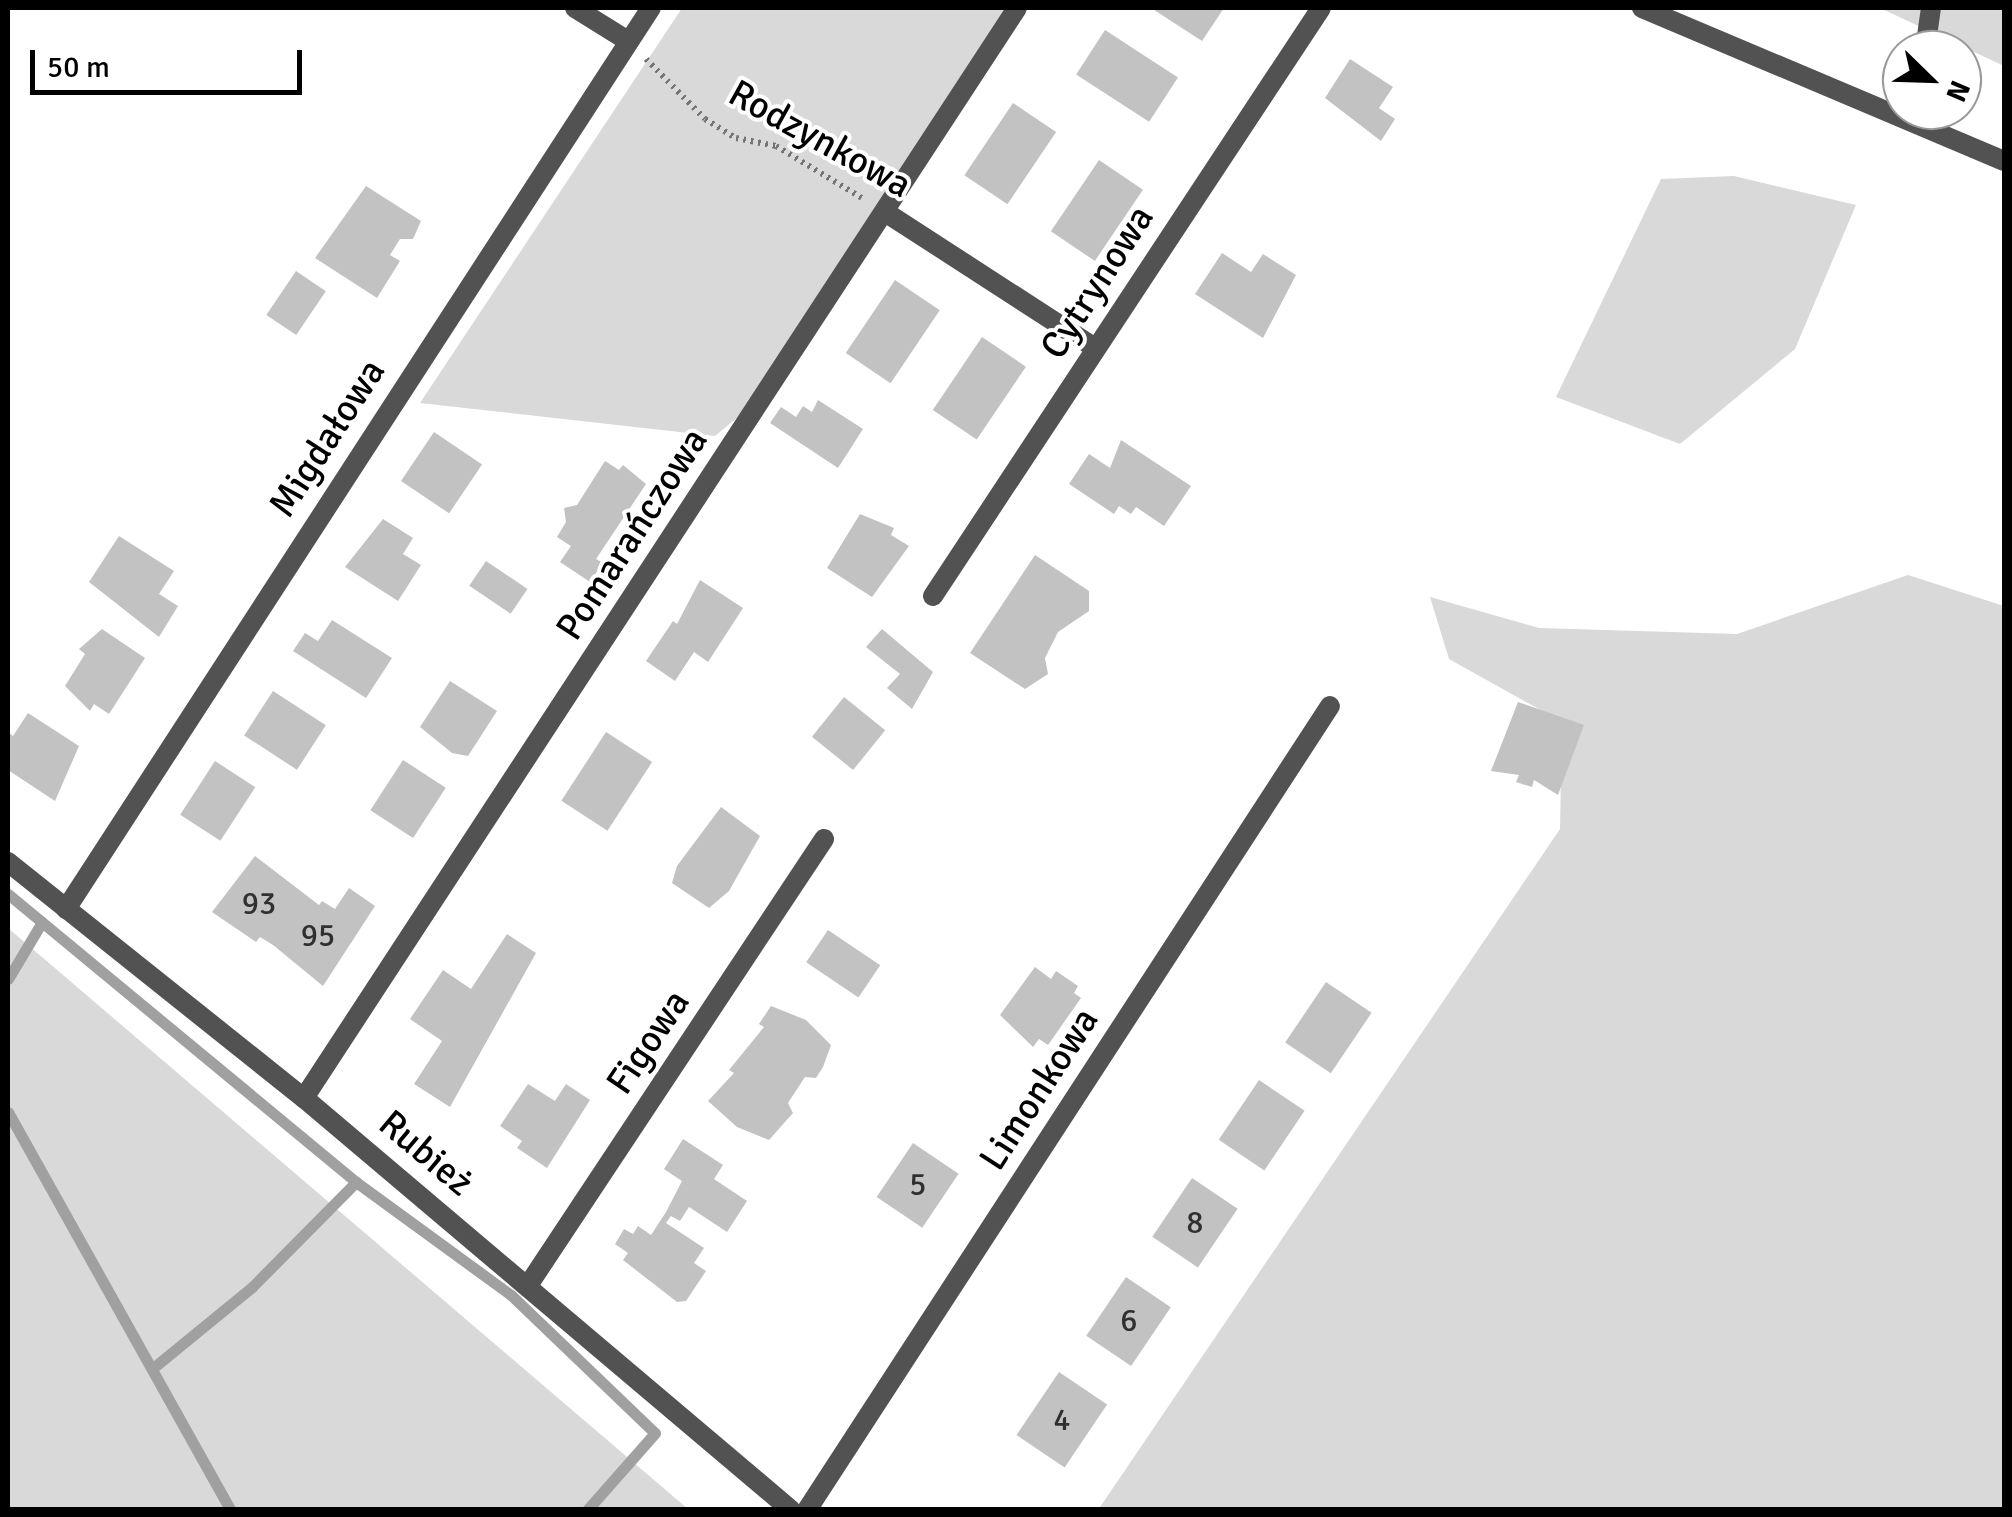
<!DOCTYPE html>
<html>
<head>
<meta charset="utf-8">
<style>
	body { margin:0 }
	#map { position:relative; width:2012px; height:1517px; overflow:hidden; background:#fff; font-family:Signika,sans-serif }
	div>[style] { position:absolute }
	.green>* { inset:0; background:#d9d9d9 }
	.stream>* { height:11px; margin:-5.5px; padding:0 5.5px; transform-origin:5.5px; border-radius:5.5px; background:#a0a0a0 }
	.building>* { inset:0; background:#c2c2c2; transform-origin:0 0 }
	.path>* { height:6px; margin-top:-3px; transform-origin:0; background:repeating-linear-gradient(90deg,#747474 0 2.5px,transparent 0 7.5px) }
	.street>* { height:20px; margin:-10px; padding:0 10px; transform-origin:10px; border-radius:10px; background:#525252 }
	span { translate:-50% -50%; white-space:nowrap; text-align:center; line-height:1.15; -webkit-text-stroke:8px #fff; paint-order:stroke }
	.number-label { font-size:32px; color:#303030 }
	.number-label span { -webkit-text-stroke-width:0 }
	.street-label { font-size:38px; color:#000 }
	.frame { position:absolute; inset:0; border:10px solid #000; pointer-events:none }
	.north { position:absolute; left:1882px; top:30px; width:100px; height:100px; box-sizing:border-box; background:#fff; border:2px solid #999; border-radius:50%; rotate:113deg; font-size:28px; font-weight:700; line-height:40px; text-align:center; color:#000 }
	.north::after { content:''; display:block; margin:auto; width:35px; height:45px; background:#000; clip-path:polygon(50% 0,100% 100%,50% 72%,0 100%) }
	.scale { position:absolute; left:30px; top:50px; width:272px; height:45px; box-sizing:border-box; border:5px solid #000; border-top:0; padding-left:12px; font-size:30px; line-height:35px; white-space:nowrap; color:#000; -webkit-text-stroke:8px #fff; paint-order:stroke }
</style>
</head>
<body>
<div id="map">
	<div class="green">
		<i style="clip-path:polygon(682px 8px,1011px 8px,760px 399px,715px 436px,420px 403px)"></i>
		<i style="clip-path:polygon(1880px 8px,2004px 8px,2004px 66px)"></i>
		<i style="clip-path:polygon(1734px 176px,1856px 205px,1795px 349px,1680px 444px,1556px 397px,1661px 179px)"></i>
		<i style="clip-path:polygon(1908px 575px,2004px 606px,2004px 1509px,1098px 1510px,1560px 829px,1562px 722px,1449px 659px,1430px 597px,1539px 628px,1737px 634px)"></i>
		<i style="clip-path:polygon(8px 928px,688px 1509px,8px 1509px)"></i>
	</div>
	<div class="stream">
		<i style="left:8px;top:894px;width:452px;rotate:39.6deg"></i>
		<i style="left:356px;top:1182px;width:192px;rotate:36.1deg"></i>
		<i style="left:511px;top:1295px;width:199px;rotate:43.8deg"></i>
		<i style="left:655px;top:1433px;width:103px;rotate:131.4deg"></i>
		<i style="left:8px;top:979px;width:66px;rotate:-59.2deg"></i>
		<i style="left:8px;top:1112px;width:456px;rotate:60.8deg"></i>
		<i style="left:153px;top:1368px;width:128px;rotate:-39.3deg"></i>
		<i style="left:252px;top:1287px;width:148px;rotate:-45.3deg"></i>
	</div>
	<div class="building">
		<i style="clip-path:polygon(1151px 8px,1224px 8px,1202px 41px)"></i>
		<i style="left:1105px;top:30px;width:87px;height:53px;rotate:33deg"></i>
		<i style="clip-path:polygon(1350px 59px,1393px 87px,1379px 108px,1395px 119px,1381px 141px,1325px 98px)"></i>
		<i style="left:1013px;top:103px;width:52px;height:87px;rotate:34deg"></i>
		<i style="left:1099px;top:160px;width:53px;height:86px;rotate:34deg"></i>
		<i style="clip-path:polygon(366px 186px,421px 221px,413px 239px,400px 239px,390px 255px,400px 261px,377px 298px,315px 258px)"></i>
		<i style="clip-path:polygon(1222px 253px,1251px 272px,1263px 254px,1296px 275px,1263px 338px,1195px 294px)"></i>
		<i style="left:296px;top:271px;width:36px;height:53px;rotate:34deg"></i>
		<i style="left:895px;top:280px;width:54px;height:88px;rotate:34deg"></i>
		<i style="left:982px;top:337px;width:53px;height:88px;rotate:34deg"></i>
		<i style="clip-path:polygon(818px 400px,863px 429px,838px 468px,770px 423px,781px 407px,796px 417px,803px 406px,812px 412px)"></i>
		<i style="left:434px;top:432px;width:58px;height:59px;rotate:34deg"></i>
		<i style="clip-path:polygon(1121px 440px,1191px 486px,1164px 526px,1136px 507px,1131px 514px,1119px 506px,1114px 514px,1069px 484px,1089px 454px,1110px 468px)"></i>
		<i style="clip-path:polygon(605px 461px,619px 470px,623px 465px,646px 484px,596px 559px,603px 563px,590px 582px,560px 562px,571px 546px,557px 537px,566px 522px,564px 508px,577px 505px)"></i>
		<i style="clip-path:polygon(860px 514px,894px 528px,891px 535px,909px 546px,872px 597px,827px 568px)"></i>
		<i style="clip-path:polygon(383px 519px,413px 538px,403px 554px,421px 565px,398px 601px,345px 567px)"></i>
		<i style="clip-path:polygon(119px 536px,174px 571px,159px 594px,178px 606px,159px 637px,89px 582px)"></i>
		<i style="clip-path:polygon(1035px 555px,1089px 591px,1089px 611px,1058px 632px,1045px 658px,1048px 674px,1025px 689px,970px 653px)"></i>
		<i style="left:486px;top:561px;width:50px;height:30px;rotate:34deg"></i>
		<i style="clip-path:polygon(700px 580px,743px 608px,708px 662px,694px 652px,675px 681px,646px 661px,673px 621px,677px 624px)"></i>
		<i style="clip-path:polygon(332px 620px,392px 658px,366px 698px,293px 651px,305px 633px,318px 641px)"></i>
		<i style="clip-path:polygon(102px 629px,145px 658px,109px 714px,94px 704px,90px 711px,65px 686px,85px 654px,79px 649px)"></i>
		<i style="clip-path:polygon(882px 629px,933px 672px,912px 709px,887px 688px,900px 674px,866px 647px)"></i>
		<i style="clip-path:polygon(450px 681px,497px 711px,468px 756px,452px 753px,420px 727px)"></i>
		<i style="left:273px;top:691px;width:63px;height:53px;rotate:33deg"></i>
		<i style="left:844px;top:697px;width:53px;height:51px;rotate:39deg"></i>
		<i style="clip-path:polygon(1518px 702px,1584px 725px,1558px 795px,1534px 780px,1532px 787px,1516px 782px,1519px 775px,1491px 771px)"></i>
		<i style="clip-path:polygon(28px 713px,79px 746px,55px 801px,8px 770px,8px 732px,13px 736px)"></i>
		<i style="left:606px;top:732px;width:55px;height:82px;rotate:33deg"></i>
		<i style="left:403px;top:760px;width:51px;height:60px;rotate:33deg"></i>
		<i style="left:215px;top:761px;width:48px;height:64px;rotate:33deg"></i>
		<i style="clip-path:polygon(721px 807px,760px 836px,729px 891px,709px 908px,672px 883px,677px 866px)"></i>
		<i style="clip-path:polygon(255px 856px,319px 905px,322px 901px,335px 909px,349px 888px,375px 906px,323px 986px,273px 945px,260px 937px,256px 942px,212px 912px)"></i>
		<i style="left:828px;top:930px;width:63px;height:39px;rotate:34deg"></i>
		<i style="clip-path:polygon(507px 934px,536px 953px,450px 1107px,414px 1084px,442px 1041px,410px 1019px,443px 970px,471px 989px)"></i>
		<i style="clip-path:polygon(1035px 967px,1051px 979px,1056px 971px,1078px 986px,1074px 993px,1081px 998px,1048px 1045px,1039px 1039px,1033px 1047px,1000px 1015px)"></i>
		<i style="left:1326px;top:982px;width:55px;height:73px;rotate:34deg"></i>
		<i style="clip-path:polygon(771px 1006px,806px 1020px,831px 1045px,823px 1067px,816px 1078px,805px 1077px,788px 1103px,793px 1113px,769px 1140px,737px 1127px,708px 1101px,734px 1073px,729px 1070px,764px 1027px,759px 1024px)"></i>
		<i style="left:1259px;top:1080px;width:55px;height:72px;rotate:34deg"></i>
		<i style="clip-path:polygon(528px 1084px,555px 1101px,566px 1084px,590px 1100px,547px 1168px,517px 1148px,522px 1141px,500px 1126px)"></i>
		<i style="clip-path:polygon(683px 1139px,723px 1165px,714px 1179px,747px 1201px,727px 1232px,689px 1207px,680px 1221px,671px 1216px,666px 1223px,704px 1248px,694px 1263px,706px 1271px,686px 1301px,677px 1302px,623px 1260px,628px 1253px,615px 1244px,624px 1229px,633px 1234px,638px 1226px,651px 1235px,666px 1212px,682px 1181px,664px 1169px)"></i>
		<i style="left:913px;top:1143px;width:55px;height:65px;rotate:34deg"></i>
		<i style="left:1192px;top:1178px;width:55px;height:71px;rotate:34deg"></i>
		<i style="left:1126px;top:1277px;width:54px;height:71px;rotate:34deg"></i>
		<i style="left:1059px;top:1372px;width:58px;height:76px;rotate:34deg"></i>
	</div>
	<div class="path">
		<i style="left:646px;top:59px;width:84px;rotate:45.5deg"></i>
		<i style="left:705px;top:119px;width:36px;rotate:32deg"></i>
		<i style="left:736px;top:138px;width:41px;rotate:11.3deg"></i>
		<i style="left:776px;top:146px;width:100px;rotate:31.2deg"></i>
	</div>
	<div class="street">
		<i style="left:575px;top:8px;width:62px;rotate:31.9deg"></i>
		<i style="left:1642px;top:8px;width:393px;rotate:22.9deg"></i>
		<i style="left:1925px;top:50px;width:42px;rotate:-81.9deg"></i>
		<i style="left:885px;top:212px;width:250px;rotate:32.9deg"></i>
		<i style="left:933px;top:596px;width:704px;rotate:-56.58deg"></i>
		<i style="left:8px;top:862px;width:379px;rotate:38.6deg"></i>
		<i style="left:304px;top:1098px;width:638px;rotate:40.23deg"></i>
		<i style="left:66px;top:909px;width:1074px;rotate:-57.01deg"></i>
		<i style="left:304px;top:1098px;width:1302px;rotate:-56.81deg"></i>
		<i style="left:529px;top:1284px;width:534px;rotate:-56.46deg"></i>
		<i style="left:807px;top:1510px;width:959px;rotate:-56.96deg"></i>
	</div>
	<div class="number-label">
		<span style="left:259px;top:904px">93</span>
		<span style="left:318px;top:936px">95</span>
		<span style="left:918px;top:1185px">5</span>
		<span style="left:1195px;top:1223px">8</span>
		<span style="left:1129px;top:1321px">6</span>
		<span style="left:1062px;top:1420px">4</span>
	</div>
	<div class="street-label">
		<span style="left:820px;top:139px;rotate:29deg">Rodzynkowa</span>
		<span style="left:1097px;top:282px;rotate:-57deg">Cytrynowa</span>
		<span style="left:327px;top:438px;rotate:-57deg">Migdałowa</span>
		<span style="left:632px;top:534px;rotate:-57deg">Pomarańczowa</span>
		<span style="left:648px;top:1042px;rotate:-56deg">Figowa</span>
		<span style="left:1039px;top:1089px;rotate:-57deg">Limonkowa</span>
		<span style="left:426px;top:1153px;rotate:40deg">Rubież</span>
	</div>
	<div class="frame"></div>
	<div class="north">N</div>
	<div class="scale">50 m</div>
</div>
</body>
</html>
